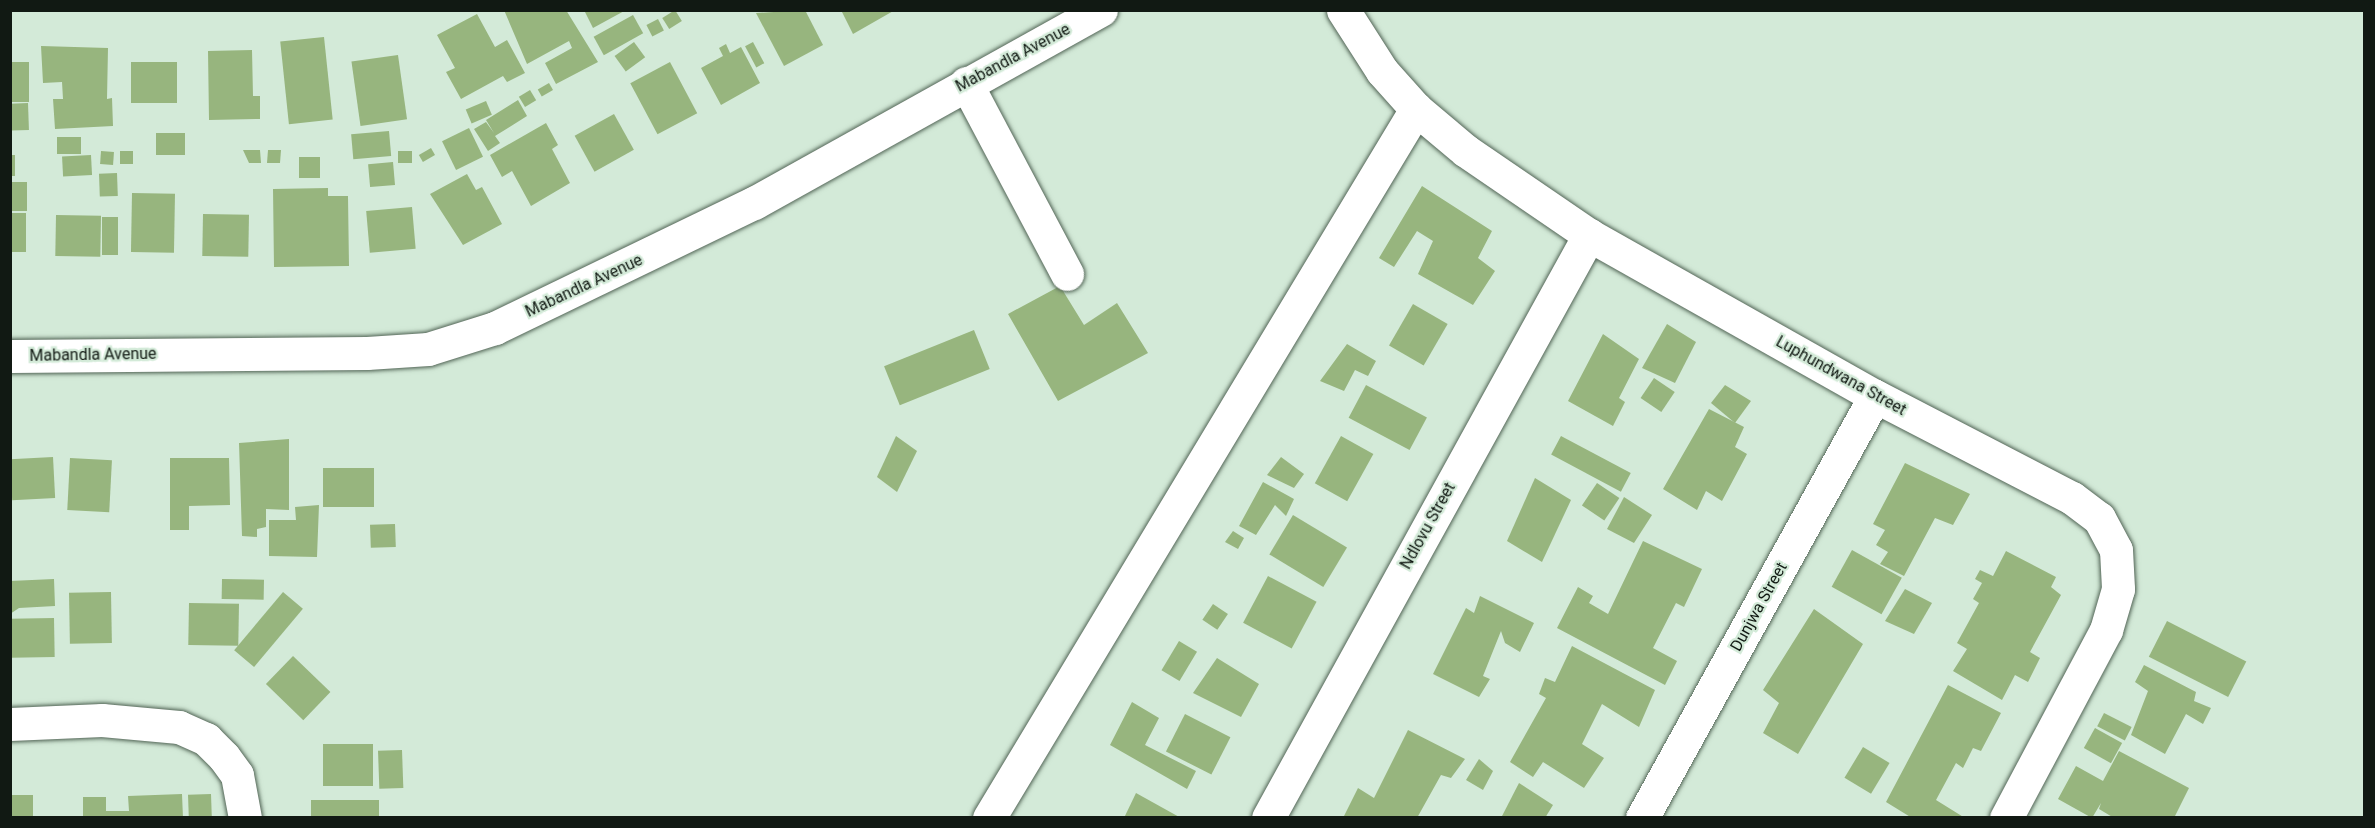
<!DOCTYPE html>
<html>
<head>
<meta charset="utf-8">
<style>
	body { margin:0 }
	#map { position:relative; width:2375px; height:828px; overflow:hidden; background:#d3ead8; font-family:Roboto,sans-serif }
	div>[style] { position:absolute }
	.building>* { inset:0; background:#97b57e; transform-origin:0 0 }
	.roads { filter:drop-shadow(0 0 2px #526556) drop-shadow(0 0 2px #526556) }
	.minor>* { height:33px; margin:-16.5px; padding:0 16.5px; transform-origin:16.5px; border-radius:16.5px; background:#fff }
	span { translate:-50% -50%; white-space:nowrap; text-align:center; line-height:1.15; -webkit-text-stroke:4.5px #d3ead8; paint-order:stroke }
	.street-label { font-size:16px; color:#111913 }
	.frame { position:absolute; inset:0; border:12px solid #111913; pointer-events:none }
</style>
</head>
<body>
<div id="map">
	<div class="building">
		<i style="clip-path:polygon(504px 10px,566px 10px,598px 62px,556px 84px,545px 63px,572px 48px,569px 41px,527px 64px)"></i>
		<i style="clip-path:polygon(584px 10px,626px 10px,593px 28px)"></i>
		<i style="left:675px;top:10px;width:13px;height:15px;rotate:58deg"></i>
		<i style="clip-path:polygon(805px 10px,823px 45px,784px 66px,756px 13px)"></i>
		<i style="clip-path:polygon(841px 10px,895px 10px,853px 34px)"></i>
		<i style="clip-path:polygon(477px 14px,495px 47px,507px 40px,525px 73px,507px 82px,503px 76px,461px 99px,446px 72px,455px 68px,437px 35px)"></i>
		<i style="left:633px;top:15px;width:21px;height:45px;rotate:61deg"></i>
		<i style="left:658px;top:19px;width:13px;height:13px;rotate:63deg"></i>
		<i style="left:324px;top:37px;width:83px;height:44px;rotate:84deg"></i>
		<i style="left:634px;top:42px;width:19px;height:24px;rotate:54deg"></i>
		<i style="left:753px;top:42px;width:24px;height:9px;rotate:62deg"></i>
		<i style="clip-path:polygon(726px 44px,730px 53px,741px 47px,760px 83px,721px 105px,701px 68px,723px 56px,719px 48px)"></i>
		<i style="clip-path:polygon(41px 46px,108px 48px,107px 99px,112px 98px,113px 126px,55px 129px,53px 99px,63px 99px,62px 82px,43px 83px)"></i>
		<i style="clip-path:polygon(252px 50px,253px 96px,260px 96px,260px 119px,209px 120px,208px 51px)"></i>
		<i style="left:398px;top:55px;width:65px;height:47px;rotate:82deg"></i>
		<i style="left:10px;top:62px;width:19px;height:40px"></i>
		<i style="left:131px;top:62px;width:46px;height:41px"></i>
		<i style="left:670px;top:62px;width:58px;height:45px;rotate:62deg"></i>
		<i style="left:549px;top:83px;width:8px;height:13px;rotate:60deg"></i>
		<i style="left:530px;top:90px;width:12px;height:13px;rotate:59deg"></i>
		<i style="clip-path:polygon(518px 100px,527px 116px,495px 136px,500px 143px,488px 151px,474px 129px,486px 122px,494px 133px,486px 120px)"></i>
		<i style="left:486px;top:101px;width:15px;height:22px;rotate:67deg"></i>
		<i style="left:28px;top:103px;width:27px;height:18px;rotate:88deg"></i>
		<i style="left:614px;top:114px;width:41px;height:45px;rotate:61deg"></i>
		<i style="clip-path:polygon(546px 123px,558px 145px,552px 149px,570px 183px,531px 206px,512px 171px,502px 177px,490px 155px)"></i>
		<i style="left:469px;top:128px;width:32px;height:30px;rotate:64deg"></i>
		<i style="left:389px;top:131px;width:25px;height:38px;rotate:85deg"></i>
		<i style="left:156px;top:133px;width:29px;height:22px"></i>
		<i style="left:57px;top:137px;width:24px;height:17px"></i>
		<i style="left:431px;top:148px;width:8px;height:14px;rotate:60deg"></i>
		<i style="clip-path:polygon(243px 150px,260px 150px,261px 163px,249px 163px)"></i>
		<i style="clip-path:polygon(268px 150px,281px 150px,280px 163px,267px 163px)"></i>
		<i style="left:101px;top:151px;width:13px;height:13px;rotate:4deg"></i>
		<i style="left:120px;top:151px;width:13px;height:13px"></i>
		<i style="left:398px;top:151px;width:14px;height:12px"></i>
		<i style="left:10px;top:155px;width:5px;height:21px"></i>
		<i style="left:91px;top:155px;width:20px;height:29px;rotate:87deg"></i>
		<i style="left:320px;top:157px;width:21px;height:21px;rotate:90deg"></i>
		<i style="left:393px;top:162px;width:23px;height:25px;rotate:85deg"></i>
		<i style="left:117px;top:173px;width:23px;height:18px;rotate:88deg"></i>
		<i style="clip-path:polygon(467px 174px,476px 190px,482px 187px,502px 224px,463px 245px,430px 194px)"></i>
		<i style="left:10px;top:182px;width:17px;height:29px"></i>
		<i style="clip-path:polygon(1422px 186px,1492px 231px,1478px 258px,1495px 271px,1473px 305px,1418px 274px,1433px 241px,1417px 231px,1394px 267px,1379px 258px)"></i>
		<i style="clip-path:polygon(328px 188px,328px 196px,348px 196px,349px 266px,274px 267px,273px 189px)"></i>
		<i style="left:132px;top:193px;width:43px;height:59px;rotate:1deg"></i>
		<i style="left:412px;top:207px;width:42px;height:46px;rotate:85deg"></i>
		<i style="left:10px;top:213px;width:16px;height:39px"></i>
		<i style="left:203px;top:214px;width:46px;height:42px;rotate:1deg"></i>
		<i style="left:56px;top:215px;width:45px;height:41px;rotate:1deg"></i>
		<i style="left:102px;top:217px;width:16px;height:38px"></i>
		<i style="clip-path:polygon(1060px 286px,1084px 325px,1117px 303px,1148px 353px,1058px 401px,1008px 314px)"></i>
		<i style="left:1413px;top:304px;width:40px;height:48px;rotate:30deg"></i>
		<i style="clip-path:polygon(1667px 324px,1696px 342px,1675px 383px,1642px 368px)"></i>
		<i style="left:974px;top:330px;width:42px;height:97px;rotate:68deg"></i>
		<i style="clip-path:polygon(1603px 334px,1639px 359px,1619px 398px,1625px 402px,1613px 426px,1568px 401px)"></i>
		<i style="clip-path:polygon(1347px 344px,1376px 361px,1368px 376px,1355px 370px,1344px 391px,1320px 381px)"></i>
		<i style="left:1654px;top:378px;width:25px;height:24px;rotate:34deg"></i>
		<i style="left:1366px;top:385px;width:69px;height:37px;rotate:28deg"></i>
		<i style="clip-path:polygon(1725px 385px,1751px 401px,1735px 423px,1711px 403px)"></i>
		<i style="clip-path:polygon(1709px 409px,1744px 427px,1735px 447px,1747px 454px,1722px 501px,1706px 491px,1697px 510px,1663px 489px)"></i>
		<i style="clip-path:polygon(896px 436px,917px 451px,897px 492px,877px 477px)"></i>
		<i style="left:1341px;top:436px;width:37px;height:54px;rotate:29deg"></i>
		<i style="left:1561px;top:436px;width:79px;height:21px;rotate:28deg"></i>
		<i style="clip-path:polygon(289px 439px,289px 510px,266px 509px,266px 527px,257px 529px,257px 537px,242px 536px,239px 443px)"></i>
		<i style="left:53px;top:457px;width:41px;height:43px;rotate:87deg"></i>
		<i style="clip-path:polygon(1281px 457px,1304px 474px,1294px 488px,1267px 475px)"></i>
		<i style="left:70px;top:458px;width:42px;height:52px;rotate:3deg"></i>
		<i style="clip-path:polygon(170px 458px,229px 458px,230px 505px,189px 506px,189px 530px,170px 530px)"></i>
		<i style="clip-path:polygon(1905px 463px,1970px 494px,1953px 525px,1935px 518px,1904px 576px,1880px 564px,1888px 552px,1876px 545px,1885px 530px,1873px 524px)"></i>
		<i style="left:323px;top:468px;width:51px;height:39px"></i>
		<i style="clip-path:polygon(1535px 478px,1571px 500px,1542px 562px,1507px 541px)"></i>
		<i style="clip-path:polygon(1263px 482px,1294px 499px,1286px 516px,1275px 505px,1256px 535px,1239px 526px)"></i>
		<i style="left:1597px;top:483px;width:27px;height:27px;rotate:34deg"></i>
		<i style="clip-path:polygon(1624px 497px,1652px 515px,1634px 543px,1607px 529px)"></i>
		<i style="clip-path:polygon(319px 505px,317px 557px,269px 556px,269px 520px,296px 520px,295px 507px)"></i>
		<i style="left:1293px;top:515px;width:63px;height:46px;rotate:31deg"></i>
		<i style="left:395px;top:524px;width:23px;height:25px;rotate:88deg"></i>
		<i style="clip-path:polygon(1233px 531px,1244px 538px,1238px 549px,1225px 542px)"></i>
		<i style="clip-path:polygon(1643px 541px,1702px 569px,1684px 607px,1676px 603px,1653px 648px,1677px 661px,1665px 685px,1557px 628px,1578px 587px,1593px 596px,1589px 603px,1608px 614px)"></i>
		<i style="left:1852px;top:550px;width:57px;height:42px;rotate:29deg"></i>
		<i style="clip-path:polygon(2006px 551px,2056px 577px,2051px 587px,2061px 595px,2030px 652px,2040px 658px,2028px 682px,2015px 675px,2002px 700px,1953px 671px,1967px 649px,1957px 643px,1979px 603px,1973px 599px,1982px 583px,1975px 579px,1980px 570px,1993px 576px)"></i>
		<i style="left:1268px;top:576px;width:55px;height:53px;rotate:28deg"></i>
		<i style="clip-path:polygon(54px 579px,55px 606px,19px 608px,10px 614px,10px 581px)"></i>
		<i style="left:222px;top:579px;width:42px;height:20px;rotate:1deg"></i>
		<i style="clip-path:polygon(1905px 589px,1932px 603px,1914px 634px,1885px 621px)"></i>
		<i style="left:111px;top:592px;width:51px;height:42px;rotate:89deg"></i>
		<i style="left:283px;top:592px;width:26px;height:76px;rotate:40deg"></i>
		<i style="clip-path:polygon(1480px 596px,1534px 623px,1520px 652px,1505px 643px,1501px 631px,1483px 676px,1490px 679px,1479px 697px,1433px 674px,1466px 608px,1474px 613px)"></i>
		<i style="left:189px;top:603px;width:50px;height:42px;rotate:1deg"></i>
		<i style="left:1213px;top:604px;width:18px;height:19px;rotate:34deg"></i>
		<i style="clip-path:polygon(1814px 609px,1863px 644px,1798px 754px,1763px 733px,1779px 703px,1763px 690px)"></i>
		<i style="left:54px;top:618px;width:39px;height:44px;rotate:89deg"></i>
		<i style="left:2167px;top:621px;width:89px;height:40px;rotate:27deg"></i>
		<i style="left:1179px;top:641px;width:21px;height:34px;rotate:31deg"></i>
		<i style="clip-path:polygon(1572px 646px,1655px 690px,1639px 727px,1602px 704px,1582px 744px,1604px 758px,1584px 788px,1543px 762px,1533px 777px,1510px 762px,1546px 698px,1539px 694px,1545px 678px,1555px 682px)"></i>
		<i style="left:293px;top:656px;width:52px;height:39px;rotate:44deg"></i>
		<i style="clip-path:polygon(1217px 658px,1259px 684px,1241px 717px,1193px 693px)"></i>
		<i style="clip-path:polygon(2144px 665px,2196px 692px,2194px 701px,2211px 708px,2203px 724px,2186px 714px,2165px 754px,2131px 735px,2148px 691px,2135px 682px)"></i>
		<i style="clip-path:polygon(1948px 685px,2001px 713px,1981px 751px,1973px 748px,1963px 768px,1956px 763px,1936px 800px,1965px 818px,1912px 818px,1886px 802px)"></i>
		<i style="clip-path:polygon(1132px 702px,1159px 718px,1145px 745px,1196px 771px,1187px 789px,1110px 745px)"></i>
		<i style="left:2104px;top:713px;width:31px;height:15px;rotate:27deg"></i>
		<i style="left:1185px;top:714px;width:51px;height:42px;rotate:27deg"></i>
		<i style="left:2095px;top:728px;width:31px;height:23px;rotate:29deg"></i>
		<i style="clip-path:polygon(1408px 730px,1465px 759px,1451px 778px,1441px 775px,1417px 818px,1343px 818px,1358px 788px,1374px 798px)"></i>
		<i style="left:373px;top:744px;width:42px;height:50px;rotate:90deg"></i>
		<i style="left:1863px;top:747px;width:31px;height:36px;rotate:31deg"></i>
		<i style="left:402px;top:750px;width:38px;height:24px;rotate:88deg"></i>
		<i style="clip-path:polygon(2119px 751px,2189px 788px,2174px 818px,2114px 818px,2099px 809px,2101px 803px,2092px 818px,2058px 799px,2076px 766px,2103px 781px)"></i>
		<i style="clip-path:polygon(1479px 759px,1493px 771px,1483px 790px,1466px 780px)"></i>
		<i style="clip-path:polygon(1519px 783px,1553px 805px,1545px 818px,1501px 818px)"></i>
		<i style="clip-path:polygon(1136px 793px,1181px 818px,1124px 818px)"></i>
		<i style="clip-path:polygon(182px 794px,183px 818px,83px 818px,83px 797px,106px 797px,106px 811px,129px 811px,128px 796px)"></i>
		<i style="left:211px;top:794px;width:24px;height:23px;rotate:88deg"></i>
		<i style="left:10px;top:795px;width:23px;height:23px"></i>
		<i style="left:379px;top:800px;width:18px;height:68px;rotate:90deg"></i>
	</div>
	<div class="roads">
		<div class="minor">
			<i style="left:1343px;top:10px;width:72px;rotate:57.4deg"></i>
			<i style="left:1382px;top:71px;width:51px;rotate:48.2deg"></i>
			<i style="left:1416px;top:109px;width:65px;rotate:40deg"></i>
			<i style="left:1466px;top:151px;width:149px;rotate:34.3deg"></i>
			<i style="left:1589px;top:235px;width:328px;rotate:29.4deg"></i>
			<i style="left:1875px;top:396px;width:222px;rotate:27.4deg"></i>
			<i style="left:2072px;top:498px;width:34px;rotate:37deg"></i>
			<i style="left:2099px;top:518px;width:36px;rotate:62deg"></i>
			<i style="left:2116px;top:550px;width:39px;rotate:87deg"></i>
			<i style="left:2118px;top:589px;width:43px;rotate:106.3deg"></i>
			<i style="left:2106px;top:630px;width:213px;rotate:118deg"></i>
			<i style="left:966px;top:83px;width:216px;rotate:62.1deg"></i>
			<i style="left:10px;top:356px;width:357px;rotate:-0.5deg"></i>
			<i style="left:367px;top:353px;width:61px;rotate:-3.8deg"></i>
			<i style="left:428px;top:349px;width:70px;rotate:-17.4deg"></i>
			<i style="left:495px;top:328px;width:288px;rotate:-25.8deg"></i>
			<i style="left:754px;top:203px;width:397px;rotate:-29.1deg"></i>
			<i style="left:10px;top:724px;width:92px;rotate:-2.5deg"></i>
			<i style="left:102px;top:720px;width:77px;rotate:5.2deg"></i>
			<i style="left:179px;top:727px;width:30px;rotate:24deg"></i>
			<i style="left:206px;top:739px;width:25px;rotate:45deg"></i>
			<i style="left:224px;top:757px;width:22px;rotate:54deg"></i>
			<i style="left:237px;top:775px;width:44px;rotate:79.5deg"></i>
			<i style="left:989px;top:818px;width:828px;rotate:-58.94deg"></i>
			<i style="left:1268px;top:818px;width:666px;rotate:-61.16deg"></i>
			<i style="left:1642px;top:818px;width:482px;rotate:-61.1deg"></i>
		</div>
	</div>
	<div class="street-label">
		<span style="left:1013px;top:58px;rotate:-28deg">Mabandla Avenue</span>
		<span style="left:584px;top:286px;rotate:-25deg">Mabandla Avenue</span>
		<span style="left:93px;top:355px;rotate:-1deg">Mabandla Avenue</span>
		<span style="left:1841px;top:376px;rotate:29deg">Luphundwana Street</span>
		<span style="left:1428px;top:526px;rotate:-61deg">Ndlovu Street</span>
		<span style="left:1759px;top:607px;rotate:-61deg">Dunjwa Street</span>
	</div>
	<div class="frame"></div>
</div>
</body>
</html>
